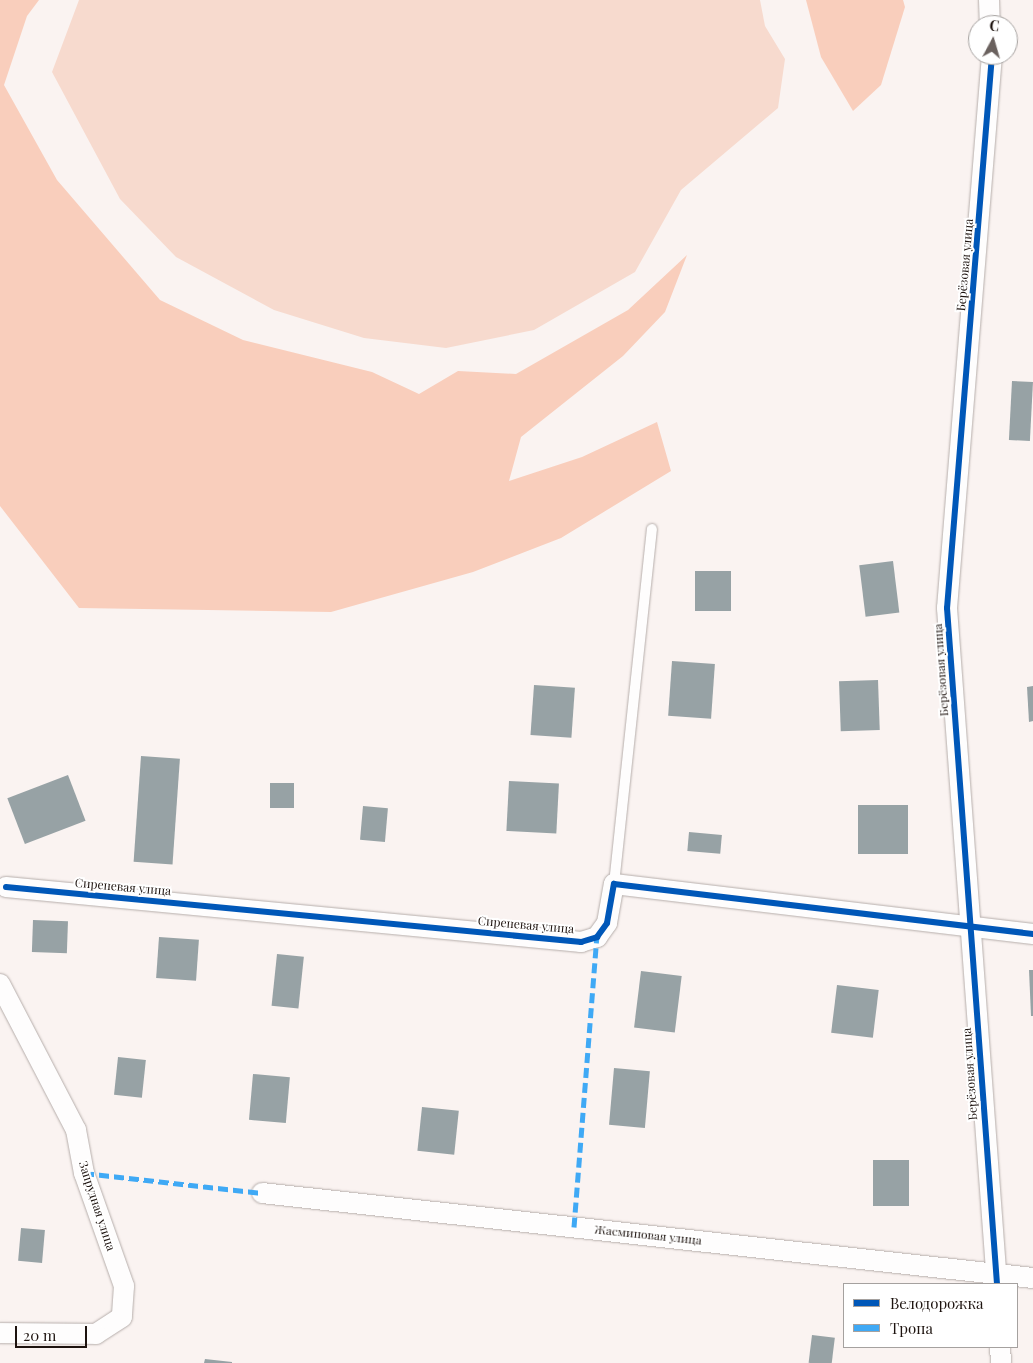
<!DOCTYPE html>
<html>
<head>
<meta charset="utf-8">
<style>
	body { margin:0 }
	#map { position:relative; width:1033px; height:1363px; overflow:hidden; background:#faf3f1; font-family:"Playfair Display",serif }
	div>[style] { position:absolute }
	.green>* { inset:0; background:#f7dace }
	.forest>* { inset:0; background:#f9cebc }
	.building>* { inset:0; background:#97a2a5; transform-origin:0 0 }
	.roads { filter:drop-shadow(0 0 1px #b6aeab) drop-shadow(0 0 1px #b6aeab) }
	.service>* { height:10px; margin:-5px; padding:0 5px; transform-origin:5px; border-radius:5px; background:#fefdfd }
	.minor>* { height:20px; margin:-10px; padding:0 10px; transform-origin:10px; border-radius:10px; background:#fefdfd }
	.quiet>* { height:5px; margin-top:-2.5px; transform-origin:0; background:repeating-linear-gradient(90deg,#3fa9f5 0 10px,transparent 0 15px) }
	.cycleway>* { height:6px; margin:-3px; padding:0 3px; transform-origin:3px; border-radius:3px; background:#0057b8 }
	span { translate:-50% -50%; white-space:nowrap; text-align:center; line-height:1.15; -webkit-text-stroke:4px #fff; paint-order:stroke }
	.street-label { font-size:12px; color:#1d130f }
	.legend { position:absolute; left:843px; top:1283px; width:175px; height:65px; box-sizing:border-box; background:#fff; border:1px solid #a5a19f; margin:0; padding:6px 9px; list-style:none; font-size:15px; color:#1d130f }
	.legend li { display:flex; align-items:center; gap:10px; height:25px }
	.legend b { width:25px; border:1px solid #a5a19f }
	.north { position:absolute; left:968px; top:15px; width:50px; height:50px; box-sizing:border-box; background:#fff; border:1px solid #a5a19f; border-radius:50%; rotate:6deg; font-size:14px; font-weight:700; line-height:20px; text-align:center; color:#1d130f }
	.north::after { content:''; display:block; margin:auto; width:18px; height:22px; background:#6a615e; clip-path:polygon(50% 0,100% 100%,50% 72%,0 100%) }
	.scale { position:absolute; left:15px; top:1326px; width:72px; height:22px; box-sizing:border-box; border:2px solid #1d130f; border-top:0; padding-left:6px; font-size:15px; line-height:18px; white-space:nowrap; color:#1d130f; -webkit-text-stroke:4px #fff; paint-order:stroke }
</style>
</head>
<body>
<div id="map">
	<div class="green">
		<i style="clip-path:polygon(79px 0,760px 0,765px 26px,785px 59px,778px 108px,681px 190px,635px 272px,534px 330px,446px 348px,364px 338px,274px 310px,176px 257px,120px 199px,52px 72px)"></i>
	</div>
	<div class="forest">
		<i style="clip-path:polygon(0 0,39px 0,27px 16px,4px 85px,57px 180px,160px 300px,243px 340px,372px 372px,419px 394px,458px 371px,516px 374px,628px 310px,687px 255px,665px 312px,623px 356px,521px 437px,509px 481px,582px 457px,657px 422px,671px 471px,561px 538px,473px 572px,331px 612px,79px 608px,0 506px)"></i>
		<i style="clip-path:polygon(806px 0,903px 0,905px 7px,881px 85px,853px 111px,821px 57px)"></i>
	</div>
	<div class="building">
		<i style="left:1012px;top:381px;width:21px;height:59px;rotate:3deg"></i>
		<i style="left:893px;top:561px;width:52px;height:34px;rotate:83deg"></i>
		<i style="left:695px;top:571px;width:36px;height:40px"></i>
		<i style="left:672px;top:661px;width:43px;height:55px;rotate:4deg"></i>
		<i style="left:878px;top:680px;width:50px;height:39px;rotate:88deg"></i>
		<i style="left:534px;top:685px;width:41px;height:50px;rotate:4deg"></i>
		<i style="clip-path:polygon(1033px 686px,1033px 721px,1029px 722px,1027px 687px)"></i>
		<i style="left:141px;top:756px;width:39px;height:106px;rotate:4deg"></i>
		<i style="left:68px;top:775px;width:49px;height:65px;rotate:69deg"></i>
		<i style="left:509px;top:781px;width:50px;height:50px;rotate:3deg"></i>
		<i style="left:270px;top:783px;width:24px;height:25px"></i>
		<i style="left:858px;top:805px;width:50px;height:49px"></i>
		<i style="left:363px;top:806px;width:25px;height:34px;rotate:5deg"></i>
		<i style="left:689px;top:832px;width:33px;height:19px;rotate:5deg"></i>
		<i style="left:33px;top:920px;width:35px;height:32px;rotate:2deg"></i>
		<i style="left:159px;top:937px;width:40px;height:41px;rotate:4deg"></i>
		<i style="left:277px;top:954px;width:27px;height:52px;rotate:6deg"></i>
		<i style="clip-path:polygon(1029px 970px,1033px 970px,1033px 1016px,1031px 1016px)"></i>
		<i style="left:641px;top:971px;width:41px;height:57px;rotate:7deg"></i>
		<i style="left:837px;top:985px;width:42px;height:48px;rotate:7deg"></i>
		<i style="left:118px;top:1057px;width:28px;height:38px;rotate:6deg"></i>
		<i style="left:614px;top:1068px;width:36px;height:57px;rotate:5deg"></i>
		<i style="left:253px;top:1074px;width:37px;height:46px;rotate:5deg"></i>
		<i style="left:422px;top:1107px;width:37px;height:44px;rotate:6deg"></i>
		<i style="left:873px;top:1160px;width:36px;height:46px"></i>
		<i style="left:21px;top:1228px;width:24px;height:33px;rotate:5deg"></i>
		<i style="left:812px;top:1335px;width:23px;height:28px;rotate:7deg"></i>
		<i style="clip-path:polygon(205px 1359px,232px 1362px,232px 1363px,204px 1363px)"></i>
	</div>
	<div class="roads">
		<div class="service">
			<i style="left:614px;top:884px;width:357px;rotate:-83.9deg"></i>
		</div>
		<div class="minor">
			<i style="left:989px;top:0;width:25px;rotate:88deg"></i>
			<i style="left:992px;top:55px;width:555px;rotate:94.65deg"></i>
			<i style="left:947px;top:608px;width:678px;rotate:85.77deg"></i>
			<i style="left:6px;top:887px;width:578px;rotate:5.46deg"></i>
			<i style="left:581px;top:942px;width:17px;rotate:-17deg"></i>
			<i style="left:597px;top:937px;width:17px;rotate:-54deg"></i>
			<i style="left:607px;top:923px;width:40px;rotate:-80deg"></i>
			<i style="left:614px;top:884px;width:422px;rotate:6.8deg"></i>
			<i style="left:0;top:984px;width:165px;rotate:62.5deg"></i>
			<i style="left:76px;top:1130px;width:44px;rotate:79.5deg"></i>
			<i style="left:84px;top:1173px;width:120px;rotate:70.5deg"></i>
			<i style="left:124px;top:1286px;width:31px;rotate:94deg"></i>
			<i style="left:122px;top:1317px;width:31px;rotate:147deg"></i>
			<i style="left:96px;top:1334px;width:96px;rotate:-179.4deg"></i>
			<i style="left:262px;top:1193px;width:776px;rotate:6.29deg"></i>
			<i style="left:1000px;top:1347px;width:16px;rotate:86deg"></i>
		</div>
	</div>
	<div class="quiet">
		<i style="left:84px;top:1173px;width:179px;rotate:6.4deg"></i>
		<i style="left:574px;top:1227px;width:291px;rotate:-85.5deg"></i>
	</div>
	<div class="cycleway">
		<i style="left:992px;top:55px;width:555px;rotate:94.65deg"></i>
		<i style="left:947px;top:608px;width:678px;rotate:85.77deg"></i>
		<i style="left:6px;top:887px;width:578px;rotate:5.46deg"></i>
		<i style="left:581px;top:942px;width:17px;rotate:-17deg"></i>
		<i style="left:597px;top:937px;width:17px;rotate:-54deg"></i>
		<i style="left:607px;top:923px;width:40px;rotate:-80deg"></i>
		<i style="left:614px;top:884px;width:422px;rotate:6.8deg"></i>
	</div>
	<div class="street-label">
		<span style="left:965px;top:265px;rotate:-85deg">Берёзовая улица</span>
		<span style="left:941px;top:670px;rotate:-94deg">Берёзовая улица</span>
		<span style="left:123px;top:887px;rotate:5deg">Сиреневая улица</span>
		<span style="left:526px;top:925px;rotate:5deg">Сиреневая улица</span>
		<span style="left:970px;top:1074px;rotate:-94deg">Берёзовая улица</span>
		<span style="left:97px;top:1206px;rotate:72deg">Запрудная улица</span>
		<span style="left:648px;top:1235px;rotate:6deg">Жасминовая улица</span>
	</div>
	<ul class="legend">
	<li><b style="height:6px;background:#0057b8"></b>Велодорожка</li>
	<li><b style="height:6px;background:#3fa9f5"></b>Тропа</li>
	</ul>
	<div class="north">С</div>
	<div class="scale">20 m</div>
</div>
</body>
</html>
